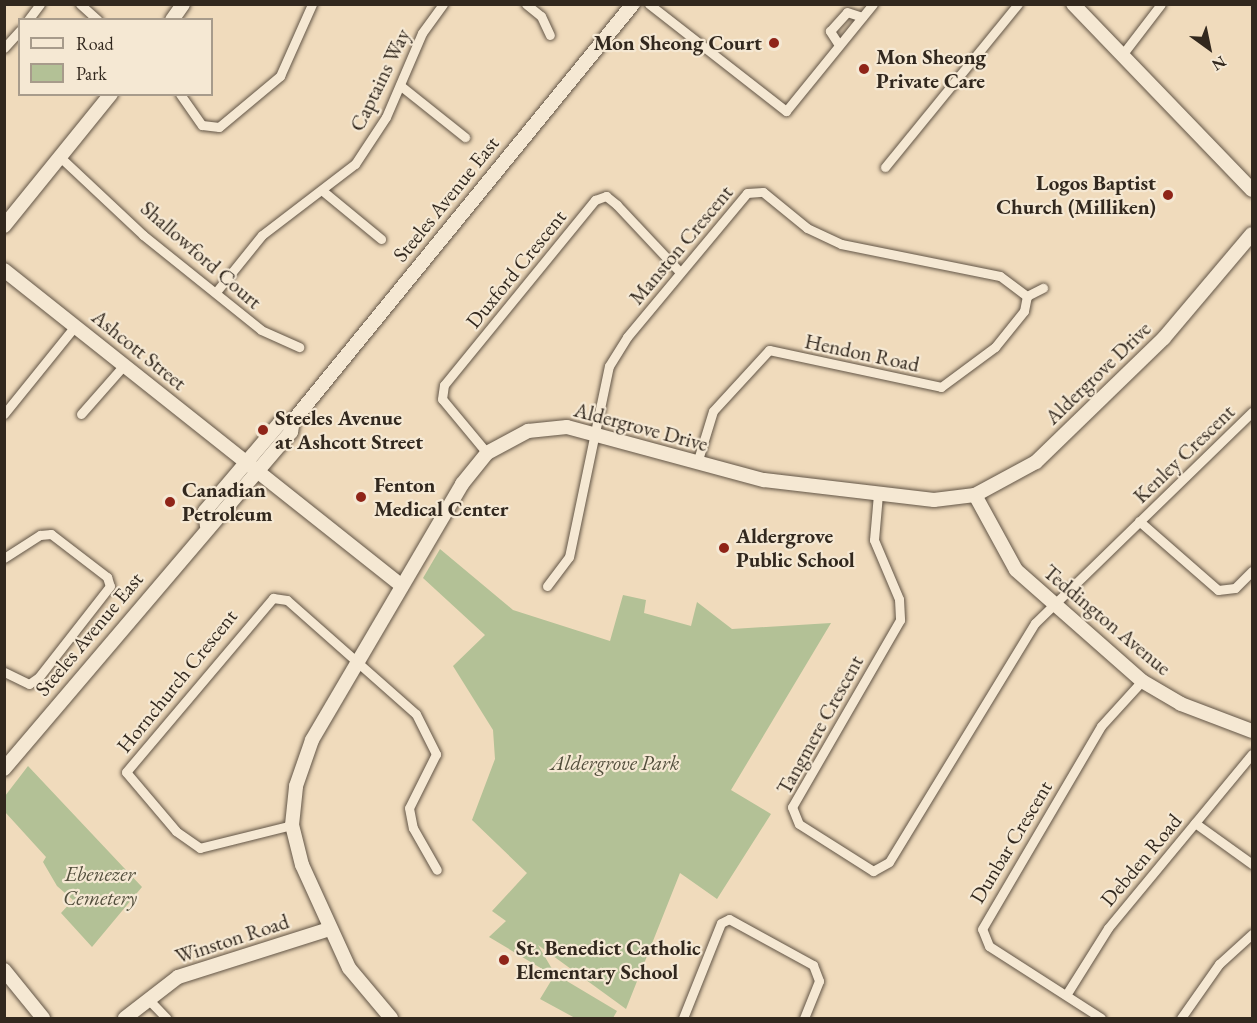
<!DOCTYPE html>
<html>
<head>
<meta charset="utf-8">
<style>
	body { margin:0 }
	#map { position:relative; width:1257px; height:1023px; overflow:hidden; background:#f0dbbc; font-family:"EB Garamond",serif }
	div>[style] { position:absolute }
	.green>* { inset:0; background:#b3c196 }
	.roads { filter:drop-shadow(0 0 2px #625546) drop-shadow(0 0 2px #625546) }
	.street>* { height:9px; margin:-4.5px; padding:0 4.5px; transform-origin:4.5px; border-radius:4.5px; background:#f5e8d3 }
	.secondary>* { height:14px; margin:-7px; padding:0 7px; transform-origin:7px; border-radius:7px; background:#f5e8d3 }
	.dots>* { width:16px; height:16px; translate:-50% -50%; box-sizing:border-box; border:3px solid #f5e8d3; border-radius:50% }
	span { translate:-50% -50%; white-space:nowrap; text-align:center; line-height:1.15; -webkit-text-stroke:4.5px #f5e8d3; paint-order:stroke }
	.poi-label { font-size:21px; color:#32281e; font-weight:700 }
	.right { translate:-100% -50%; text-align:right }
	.left { translate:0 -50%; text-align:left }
	.street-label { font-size:21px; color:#32281e }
	.park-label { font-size:21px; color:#524e3c; font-style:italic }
	.frame { position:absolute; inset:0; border:6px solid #32281e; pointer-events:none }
	.legend { position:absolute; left:18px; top:18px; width:195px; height:78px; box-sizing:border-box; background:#f5e8d3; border:2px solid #a79b8b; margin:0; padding:8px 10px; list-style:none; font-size:18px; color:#32281e }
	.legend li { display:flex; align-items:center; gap:12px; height:30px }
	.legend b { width:30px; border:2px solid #a79b8b }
	.north { position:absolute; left:1179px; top:18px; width:60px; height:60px; -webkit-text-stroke:4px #f5e8d3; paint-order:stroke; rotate:147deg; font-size:16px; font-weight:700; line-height:24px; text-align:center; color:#32281e }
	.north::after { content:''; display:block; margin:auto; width:21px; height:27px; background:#32281e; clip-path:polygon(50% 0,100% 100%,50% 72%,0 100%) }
</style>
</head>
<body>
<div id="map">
	<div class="green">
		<i style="clip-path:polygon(440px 549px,513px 610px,610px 641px,623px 595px,646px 600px,644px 613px,691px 626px,697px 602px,732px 629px,831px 623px,731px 790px,771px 814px,717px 899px,680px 873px,626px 1009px,538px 945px,555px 974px,617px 1011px,613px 1018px,575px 1018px,540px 999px,554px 976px,489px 937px,506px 921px,492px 911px,527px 873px,472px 820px,495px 759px,493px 730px,453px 666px,485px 635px,423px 578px)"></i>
		<i style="clip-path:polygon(28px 766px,142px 887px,92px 947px,61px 913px,73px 900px,57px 886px,43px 862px,46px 857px,5px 812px,5px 796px)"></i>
	</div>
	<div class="roads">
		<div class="street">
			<i style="left:80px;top:4px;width:24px;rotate:42deg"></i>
			<i style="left:526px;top:4px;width:19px;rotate:39deg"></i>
			<i style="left:541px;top:16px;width:21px;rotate:65deg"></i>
			<i style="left:649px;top:4px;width:174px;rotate:38deg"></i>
			<i style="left:786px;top:111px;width:138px;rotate:-50.9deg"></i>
			<i style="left:28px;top:20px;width:20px;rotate:-53deg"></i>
			<i style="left:839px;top:45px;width:17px;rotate:-123deg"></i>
			<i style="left:830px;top:31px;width:25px;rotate:-48deg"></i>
			<i style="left:847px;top:12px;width:16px;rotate:18deg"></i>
			<i style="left:4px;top:48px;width:24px;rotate:-48deg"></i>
			<i style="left:1122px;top:55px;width:64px;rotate:-52.6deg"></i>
			<i style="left:401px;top:86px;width:82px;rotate:38.6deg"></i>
			<i style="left:180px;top:94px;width:38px;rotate:55deg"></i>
			<i style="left:202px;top:125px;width:17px;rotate:7deg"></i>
			<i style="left:219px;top:127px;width:80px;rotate:-39.9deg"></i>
			<i style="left:280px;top:76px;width:79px;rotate:-66deg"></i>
			<i style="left:60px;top:157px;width:114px;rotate:43.2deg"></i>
			<i style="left:143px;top:235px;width:151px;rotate:38.8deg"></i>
			<i style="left:261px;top:330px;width:42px;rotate:24.1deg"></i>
			<i style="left:885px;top:167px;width:210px;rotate:-50.8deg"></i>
			<i style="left:324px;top:192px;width:74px;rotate:39.5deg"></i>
			<i style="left:216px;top:292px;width:73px;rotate:-51.1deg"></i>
			<i style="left:262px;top:235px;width:117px;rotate:-37.4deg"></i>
			<i style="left:355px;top:164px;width:56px;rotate:-56.6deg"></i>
			<i style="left:386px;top:117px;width:91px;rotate:-66.8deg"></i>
			<i style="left:422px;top:33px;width:36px;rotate:-54deg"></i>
			<i style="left:1027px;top:296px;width:18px;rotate:-27deg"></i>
			<i style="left:4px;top:414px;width:113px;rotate:-51.1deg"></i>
			<i style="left:81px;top:414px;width:65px;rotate:-48.7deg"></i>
			<i style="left:487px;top:453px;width:70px;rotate:-129.8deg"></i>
			<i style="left:442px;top:399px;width:14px;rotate:-82deg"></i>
			<i style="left:444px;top:385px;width:239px;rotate:-50.8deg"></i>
			<i style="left:595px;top:200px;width:12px;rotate:-20deg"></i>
			<i style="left:606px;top:196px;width:14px;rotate:39deg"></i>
			<i style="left:617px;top:205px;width:92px;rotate:46.8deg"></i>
			<i style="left:697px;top:463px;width:54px;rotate:-72.9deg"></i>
			<i style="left:713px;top:411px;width:83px;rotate:-47.4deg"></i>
			<i style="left:769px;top:350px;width:176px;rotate:12.1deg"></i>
			<i style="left:941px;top:387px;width:67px;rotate:-36.5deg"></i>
			<i style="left:995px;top:347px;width:46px;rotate:-51.1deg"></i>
			<i style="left:1024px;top:311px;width:15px;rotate:-79deg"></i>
			<i style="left:878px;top:494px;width:46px;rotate:95deg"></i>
			<i style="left:874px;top:540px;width:64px;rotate:67deg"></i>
			<i style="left:899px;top:599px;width:21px;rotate:87deg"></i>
			<i style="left:900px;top:620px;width:216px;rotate:120deg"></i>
			<i style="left:792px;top:807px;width:18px;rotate:68deg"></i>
			<i style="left:799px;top:824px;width:88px;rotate:32.4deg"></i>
			<i style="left:873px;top:871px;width:18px;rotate:-29deg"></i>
			<i style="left:889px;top:862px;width:280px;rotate:-58.6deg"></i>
			<i style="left:1035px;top:623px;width:303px;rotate:-44.2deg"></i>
			<i style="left:1139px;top:521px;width:105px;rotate:41.1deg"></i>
			<i style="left:1218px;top:590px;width:17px;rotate:-7deg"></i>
			<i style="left:1235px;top:588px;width:24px;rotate:-45deg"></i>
			<i style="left:4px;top:558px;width:43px;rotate:-32.6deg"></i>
			<i style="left:40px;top:535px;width:11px;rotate:-5deg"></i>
			<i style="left:51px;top:534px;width:71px;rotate:37.5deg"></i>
			<i style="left:107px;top:577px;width:9px;rotate:72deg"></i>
			<i style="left:110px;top:586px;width:115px;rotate:128deg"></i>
			<i style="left:39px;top:677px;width:12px;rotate:145deg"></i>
			<i style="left:29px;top:684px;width:28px;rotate:-154deg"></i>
			<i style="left:547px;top:586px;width:36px;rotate:-53deg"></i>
			<i style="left:569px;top:557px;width:195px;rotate:-78.2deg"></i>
			<i style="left:609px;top:366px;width:34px;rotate:-58deg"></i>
			<i style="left:627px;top:337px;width:187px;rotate:-50.2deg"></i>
			<i style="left:747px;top:193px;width:16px;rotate:-4deg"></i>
			<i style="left:763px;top:192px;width:57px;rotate:39.3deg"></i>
			<i style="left:807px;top:228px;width:38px;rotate:25deg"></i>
			<i style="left:841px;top:244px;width:162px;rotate:11.4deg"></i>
			<i style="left:1000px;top:276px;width:34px;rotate:37deg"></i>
			<i style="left:1195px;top:823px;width:70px;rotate:35.7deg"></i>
			<i style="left:292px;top:825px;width:95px;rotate:166deg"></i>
			<i style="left:200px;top:848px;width:29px;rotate:-145deg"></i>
			<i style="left:176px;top:831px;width:77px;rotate:-130.3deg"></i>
			<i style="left:126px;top:772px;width:228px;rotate:-49.8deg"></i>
			<i style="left:273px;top:598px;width:14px;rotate:8deg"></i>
			<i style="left:287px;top:600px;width:172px;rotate:41.5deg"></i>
			<i style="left:416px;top:714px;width:45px;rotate:63.4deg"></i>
			<i style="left:436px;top:754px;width:60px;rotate:116.6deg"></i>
			<i style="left:409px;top:808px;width:20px;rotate:79deg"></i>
			<i style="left:413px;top:828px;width:48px;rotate:60.3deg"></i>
			<i style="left:1066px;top:995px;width:79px;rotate:-57.9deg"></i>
			<i style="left:1108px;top:928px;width:226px;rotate:-50.4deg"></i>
			<i style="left:147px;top:998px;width:28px;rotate:46deg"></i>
			<i style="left:683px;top:1018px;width:102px;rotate:-68.2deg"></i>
			<i style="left:721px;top:923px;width:9px;rotate:-27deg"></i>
			<i style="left:729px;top:919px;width:96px;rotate:28.7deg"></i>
			<i style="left:813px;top:965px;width:17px;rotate:69deg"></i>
			<i style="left:819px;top:981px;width:40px;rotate:112deg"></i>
			<i style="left:1101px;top:1018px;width:133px;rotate:-147.3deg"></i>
			<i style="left:989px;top:946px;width:18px;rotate:-112deg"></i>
			<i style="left:982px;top:929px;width:235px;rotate:-59.6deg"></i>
			<i style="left:1101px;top:726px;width:61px;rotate:-47.7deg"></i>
			<i style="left:1181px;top:1018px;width:66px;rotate:-54.9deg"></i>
			<i style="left:1219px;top:964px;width:45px;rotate:-42.3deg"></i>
		</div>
		<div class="secondary">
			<i style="left:1073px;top:4px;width:258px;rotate:46.1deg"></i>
			<i style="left:172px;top:20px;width:19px;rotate:-55deg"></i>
			<i style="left:4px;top:226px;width:170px;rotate:-51deg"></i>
			<i style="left:4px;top:270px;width:508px;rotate:38.45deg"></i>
			<i style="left:975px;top:495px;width:85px;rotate:61.3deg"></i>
			<i style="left:1016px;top:570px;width:168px;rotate:41.4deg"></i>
			<i style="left:1142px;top:681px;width:45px;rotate:30.5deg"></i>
			<i style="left:1181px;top:704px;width:76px;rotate:20.8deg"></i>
			<i style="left:207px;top:526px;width:15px;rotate:-98deg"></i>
			<i style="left:205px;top:511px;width:116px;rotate:-49.6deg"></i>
			<i style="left:280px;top:423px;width:13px;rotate:-9deg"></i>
			<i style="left:4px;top:769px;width:443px;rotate:-49.6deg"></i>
			<i style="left:291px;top:432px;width:11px;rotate:-80deg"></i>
			<i style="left:293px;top:421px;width:538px;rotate:-50.81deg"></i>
			<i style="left:4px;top:970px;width:62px;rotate:50.9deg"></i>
			<i style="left:125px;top:1018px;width:67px;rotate:-37.7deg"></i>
			<i style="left:178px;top:977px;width:158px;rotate:-17.6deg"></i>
			<i style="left:391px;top:1018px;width:65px;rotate:-130deg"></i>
			<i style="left:349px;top:968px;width:113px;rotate:-114.5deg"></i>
			<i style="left:302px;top:865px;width:41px;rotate:-104deg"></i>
			<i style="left:292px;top:825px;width:39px;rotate:-84deg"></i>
			<i style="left:296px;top:786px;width:49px;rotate:-70.8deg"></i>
			<i style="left:312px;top:740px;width:297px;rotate:-59.6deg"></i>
			<i style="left:462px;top:484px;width:40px;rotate:-51deg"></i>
			<i style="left:487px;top:453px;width:47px;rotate:-28.2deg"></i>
			<i style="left:528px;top:431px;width:39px;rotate:-6deg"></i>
			<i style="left:567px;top:427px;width:204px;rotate:15.1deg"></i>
			<i style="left:764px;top:480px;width:171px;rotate:6.7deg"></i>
			<i style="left:934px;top:500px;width:41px;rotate:-7deg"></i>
			<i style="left:975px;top:495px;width:69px;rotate:-28.4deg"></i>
			<i style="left:1036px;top:462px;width:178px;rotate:-44.1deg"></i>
			<i style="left:1164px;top:338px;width:136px;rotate:-49.8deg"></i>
		</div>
	</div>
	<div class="dots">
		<i style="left:774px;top:43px;background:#8f2418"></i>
		<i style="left:864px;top:69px;background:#8f2418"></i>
		<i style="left:1168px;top:195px;background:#8f2418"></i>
		<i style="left:263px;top:430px;background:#8f2418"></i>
		<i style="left:361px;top:497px;background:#8f2418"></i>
		<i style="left:170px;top:502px;background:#8f2418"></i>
		<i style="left:724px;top:548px;background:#8f2418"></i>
		<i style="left:504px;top:960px;background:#8f2418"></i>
	</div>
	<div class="poi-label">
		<span class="right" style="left:762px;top:43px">Mon Sheong Court</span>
		<span class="left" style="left:876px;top:69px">Mon Sheong<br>Private Care</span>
		<span class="right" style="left:1156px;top:195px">Logos Baptist<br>Church (Milliken)</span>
		<span class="left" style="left:275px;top:430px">Steeles Avenue<br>at Ashcott Street</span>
		<span class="left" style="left:374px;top:497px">Fenton<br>Medical Center</span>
		<span class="left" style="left:182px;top:502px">Canadian<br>Petroleum</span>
		<span class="left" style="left:736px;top:548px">Aldergrove<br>Public School</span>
		<span class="left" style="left:516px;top:960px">St. Benedict Catholic<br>Elementary School</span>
	</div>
	<div class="street-label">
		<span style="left:380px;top:80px;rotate:-64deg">Captains Way</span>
		<span style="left:446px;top:199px;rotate:-51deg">Steeles Avenue East</span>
		<span style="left:681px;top:245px;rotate:-50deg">Manston Crescent</span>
		<span style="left:201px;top:255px;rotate:41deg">Shallowford Court</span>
		<span style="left:516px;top:269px;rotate:-51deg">Duxford Crescent</span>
		<span style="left:139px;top:350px;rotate:39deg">Ashcott Street</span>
		<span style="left:862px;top:353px;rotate:12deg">Hendon Road</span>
		<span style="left:1098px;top:373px;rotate:-44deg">Aldergrove Drive</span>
		<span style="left:641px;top:427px;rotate:15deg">Aldergrove Drive</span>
		<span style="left:1184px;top:454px;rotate:-44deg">Kenley Crescent</span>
		<span style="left:1107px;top:620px;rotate:40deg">Teddington Avenue</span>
		<span style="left:89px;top:634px;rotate:-50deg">Steeles Avenue East</span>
		<span style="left:177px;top:681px;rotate:-51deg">Hornchurch Crescent</span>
		<span style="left:820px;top:725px;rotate:-61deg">Tangmere Crescent</span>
		<span style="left:1011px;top:842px;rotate:-59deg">Dunbar Crescent</span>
		<span style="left:1141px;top:860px;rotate:-50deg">Debden Road</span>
		<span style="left:232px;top:939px;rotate:-18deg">Winston Road</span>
	</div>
	<div class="park-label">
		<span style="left:615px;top:763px">Aldergrove Park</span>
		<span style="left:100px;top:886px">Ebenezer<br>Cemetery</span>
	</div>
	<div class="frame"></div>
	<ul class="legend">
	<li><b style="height:8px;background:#f5e8d3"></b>Road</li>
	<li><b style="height:16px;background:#b3c196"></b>Park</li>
	</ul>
	<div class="north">N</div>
</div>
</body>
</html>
